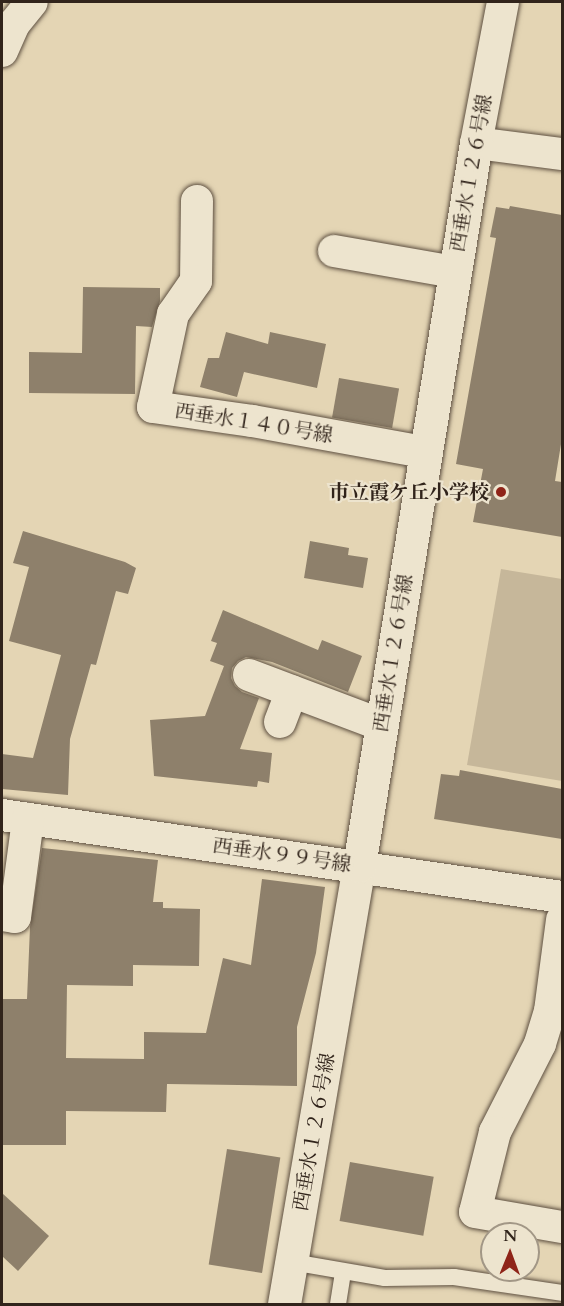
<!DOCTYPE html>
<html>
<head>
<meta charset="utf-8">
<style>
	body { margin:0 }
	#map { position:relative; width:564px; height:1306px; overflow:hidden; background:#e4d5b4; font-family:Cardo,"Noto Serif JP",serif }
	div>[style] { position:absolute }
	.green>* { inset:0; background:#c6b79a }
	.building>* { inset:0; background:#8e806b; transform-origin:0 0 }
	.roads { filter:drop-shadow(0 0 2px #5e5041) drop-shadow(0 0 2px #5e5041) }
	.lane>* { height:16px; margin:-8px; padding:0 8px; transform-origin:8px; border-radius:8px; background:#ede4ce }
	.street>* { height:32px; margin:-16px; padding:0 16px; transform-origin:16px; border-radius:16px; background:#ede4ce }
	.secondary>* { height:33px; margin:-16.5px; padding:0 16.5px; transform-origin:16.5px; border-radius:16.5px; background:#ede4ce }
	.dots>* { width:16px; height:16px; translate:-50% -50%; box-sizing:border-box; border:3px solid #ede4ce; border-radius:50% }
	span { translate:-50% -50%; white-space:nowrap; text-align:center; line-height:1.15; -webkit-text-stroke:4.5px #ede4ce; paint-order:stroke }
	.street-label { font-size:20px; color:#31241b }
	.poi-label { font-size:20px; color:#31241b; font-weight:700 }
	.right { translate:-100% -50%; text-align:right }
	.frame { position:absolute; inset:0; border:3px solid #31241b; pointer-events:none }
	.north { position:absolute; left:480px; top:1222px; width:60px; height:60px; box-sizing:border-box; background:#ede4ce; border:2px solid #a29786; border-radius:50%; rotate:1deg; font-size:16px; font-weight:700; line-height:24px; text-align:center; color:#31241b }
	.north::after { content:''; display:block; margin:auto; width:21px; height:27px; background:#8f2418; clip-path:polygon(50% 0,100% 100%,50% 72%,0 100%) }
</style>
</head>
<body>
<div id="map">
	<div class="green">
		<i style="clip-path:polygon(501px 569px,562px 579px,562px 781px,467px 765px)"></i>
	</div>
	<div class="building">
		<i style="clip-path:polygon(510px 206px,562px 215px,562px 438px,555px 481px,562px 482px,562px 537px,473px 522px,483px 469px,456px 464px,496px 238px,490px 237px,496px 207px,509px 209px)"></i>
		<i style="clip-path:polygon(83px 287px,160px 288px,160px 301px,152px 327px,136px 326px,135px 394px,29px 393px,29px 352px,82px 353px)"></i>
		<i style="clip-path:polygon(226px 332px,268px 344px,270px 332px,326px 344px,317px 388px,244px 372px,237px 397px,200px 387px,208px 358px,219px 358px)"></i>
		<i style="left:339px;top:378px;width:61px;height:40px;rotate:10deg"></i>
		<i style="clip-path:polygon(23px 531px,125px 562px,136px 568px,128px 594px,116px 591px,96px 665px,91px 664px,70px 739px,68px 795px,2px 789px,2px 754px,33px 758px,61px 655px,9px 641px,29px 567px,13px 563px)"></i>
		<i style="clip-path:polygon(310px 541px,349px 548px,348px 555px,368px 558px,363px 588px,304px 578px)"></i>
		<i style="clip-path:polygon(223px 610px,318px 650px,322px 640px,362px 656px,348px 692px,272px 662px,246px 657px,238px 661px,232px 668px,231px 678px,235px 686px,242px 692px,259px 698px,240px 749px,272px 753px,269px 783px,258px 781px,257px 787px,154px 776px,150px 720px,205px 716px,224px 666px,210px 661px,217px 643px,211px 641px)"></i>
		<i style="clip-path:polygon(460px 770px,562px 789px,562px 839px,434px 819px,441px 774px,459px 776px)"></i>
		<i style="clip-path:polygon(42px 848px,158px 860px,153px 902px,163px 902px,163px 908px,200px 909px,199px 966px,133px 965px,133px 986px,67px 985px,66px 1058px,144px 1059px,144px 1032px,206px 1033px,223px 958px,251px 965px,262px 879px,325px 887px,316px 953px,297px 1027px,297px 1086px,167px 1084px,166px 1112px,66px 1111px,66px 1145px,2px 1145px,2px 999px,27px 999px,30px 927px)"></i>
		<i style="left:227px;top:1149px;width:54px;height:117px;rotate:9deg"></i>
		<i style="left:350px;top:1162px;width:85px;height:60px;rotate:10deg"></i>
		<i style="clip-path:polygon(2px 1193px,49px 1236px,18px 1271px,2px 1256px)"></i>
	</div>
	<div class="roads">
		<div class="lane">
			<i style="left:292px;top:1262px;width:94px;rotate:9.8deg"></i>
			<i style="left:385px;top:1278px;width:69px;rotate:-0.8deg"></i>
			<i style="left:454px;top:1277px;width:109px;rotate:8.4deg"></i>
			<i style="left:338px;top:1304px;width:32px;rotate:-81deg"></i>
		</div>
		<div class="street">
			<i style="left:503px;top:2px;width:144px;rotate:100.8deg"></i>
			<i style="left:476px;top:143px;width:87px;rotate:7.3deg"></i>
			<i style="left:2px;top:51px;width:30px;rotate:-66deg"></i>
			<i style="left:14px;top:24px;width:28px;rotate:-51deg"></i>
			<i style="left:197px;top:201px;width:80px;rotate:90.7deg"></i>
			<i style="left:196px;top:281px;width:40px;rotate:124.9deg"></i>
			<i style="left:173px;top:314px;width:95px;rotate:102.1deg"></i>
			<i style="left:153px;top:407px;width:101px;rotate:8deg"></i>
			<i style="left:253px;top:421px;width:174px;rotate:10.3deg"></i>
			<i style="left:334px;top:251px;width:122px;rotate:9.9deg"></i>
			<i style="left:249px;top:675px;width:141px;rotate:20.7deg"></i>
			<i style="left:280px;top:722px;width:33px;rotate:-69deg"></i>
			<i style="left:2px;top:815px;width:566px;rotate:8.33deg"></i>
			<i style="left:2px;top:915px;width:13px;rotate:9deg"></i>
			<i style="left:15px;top:917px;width:99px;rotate:-82.4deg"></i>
			<i style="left:562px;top:920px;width:92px;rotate:97.5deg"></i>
			<i style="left:550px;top:1011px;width:34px;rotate:107deg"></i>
			<i style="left:540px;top:1044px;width:99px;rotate:117.1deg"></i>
			<i style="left:495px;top:1132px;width:82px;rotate:104deg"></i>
			<i style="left:475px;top:1212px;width:88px;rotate:9.8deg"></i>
		</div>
		<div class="secondary">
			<i style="left:284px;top:1304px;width:444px;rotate:-80.3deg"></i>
			<i style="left:359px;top:866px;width:732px;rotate:-80.81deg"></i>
		</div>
	</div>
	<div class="dots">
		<i style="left:501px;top:492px;background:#8f2418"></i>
	</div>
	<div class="street-label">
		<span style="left:471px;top:173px;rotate:-80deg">西垂水１２６号線</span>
		<span style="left:254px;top:423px;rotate:9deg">西垂水１４０号線</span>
		<span style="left:393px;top:653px;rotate:-81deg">西垂水１２６号線</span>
		<span style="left:282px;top:855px;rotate:8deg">西垂水９９号線</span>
		<span style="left:314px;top:1132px;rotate:-80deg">西垂水１２６号線</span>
	</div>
	<div class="poi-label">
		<span class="right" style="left:489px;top:492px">市立霞ケ丘小学校</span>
	</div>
	<div class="frame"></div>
	<div class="north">N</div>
</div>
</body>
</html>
